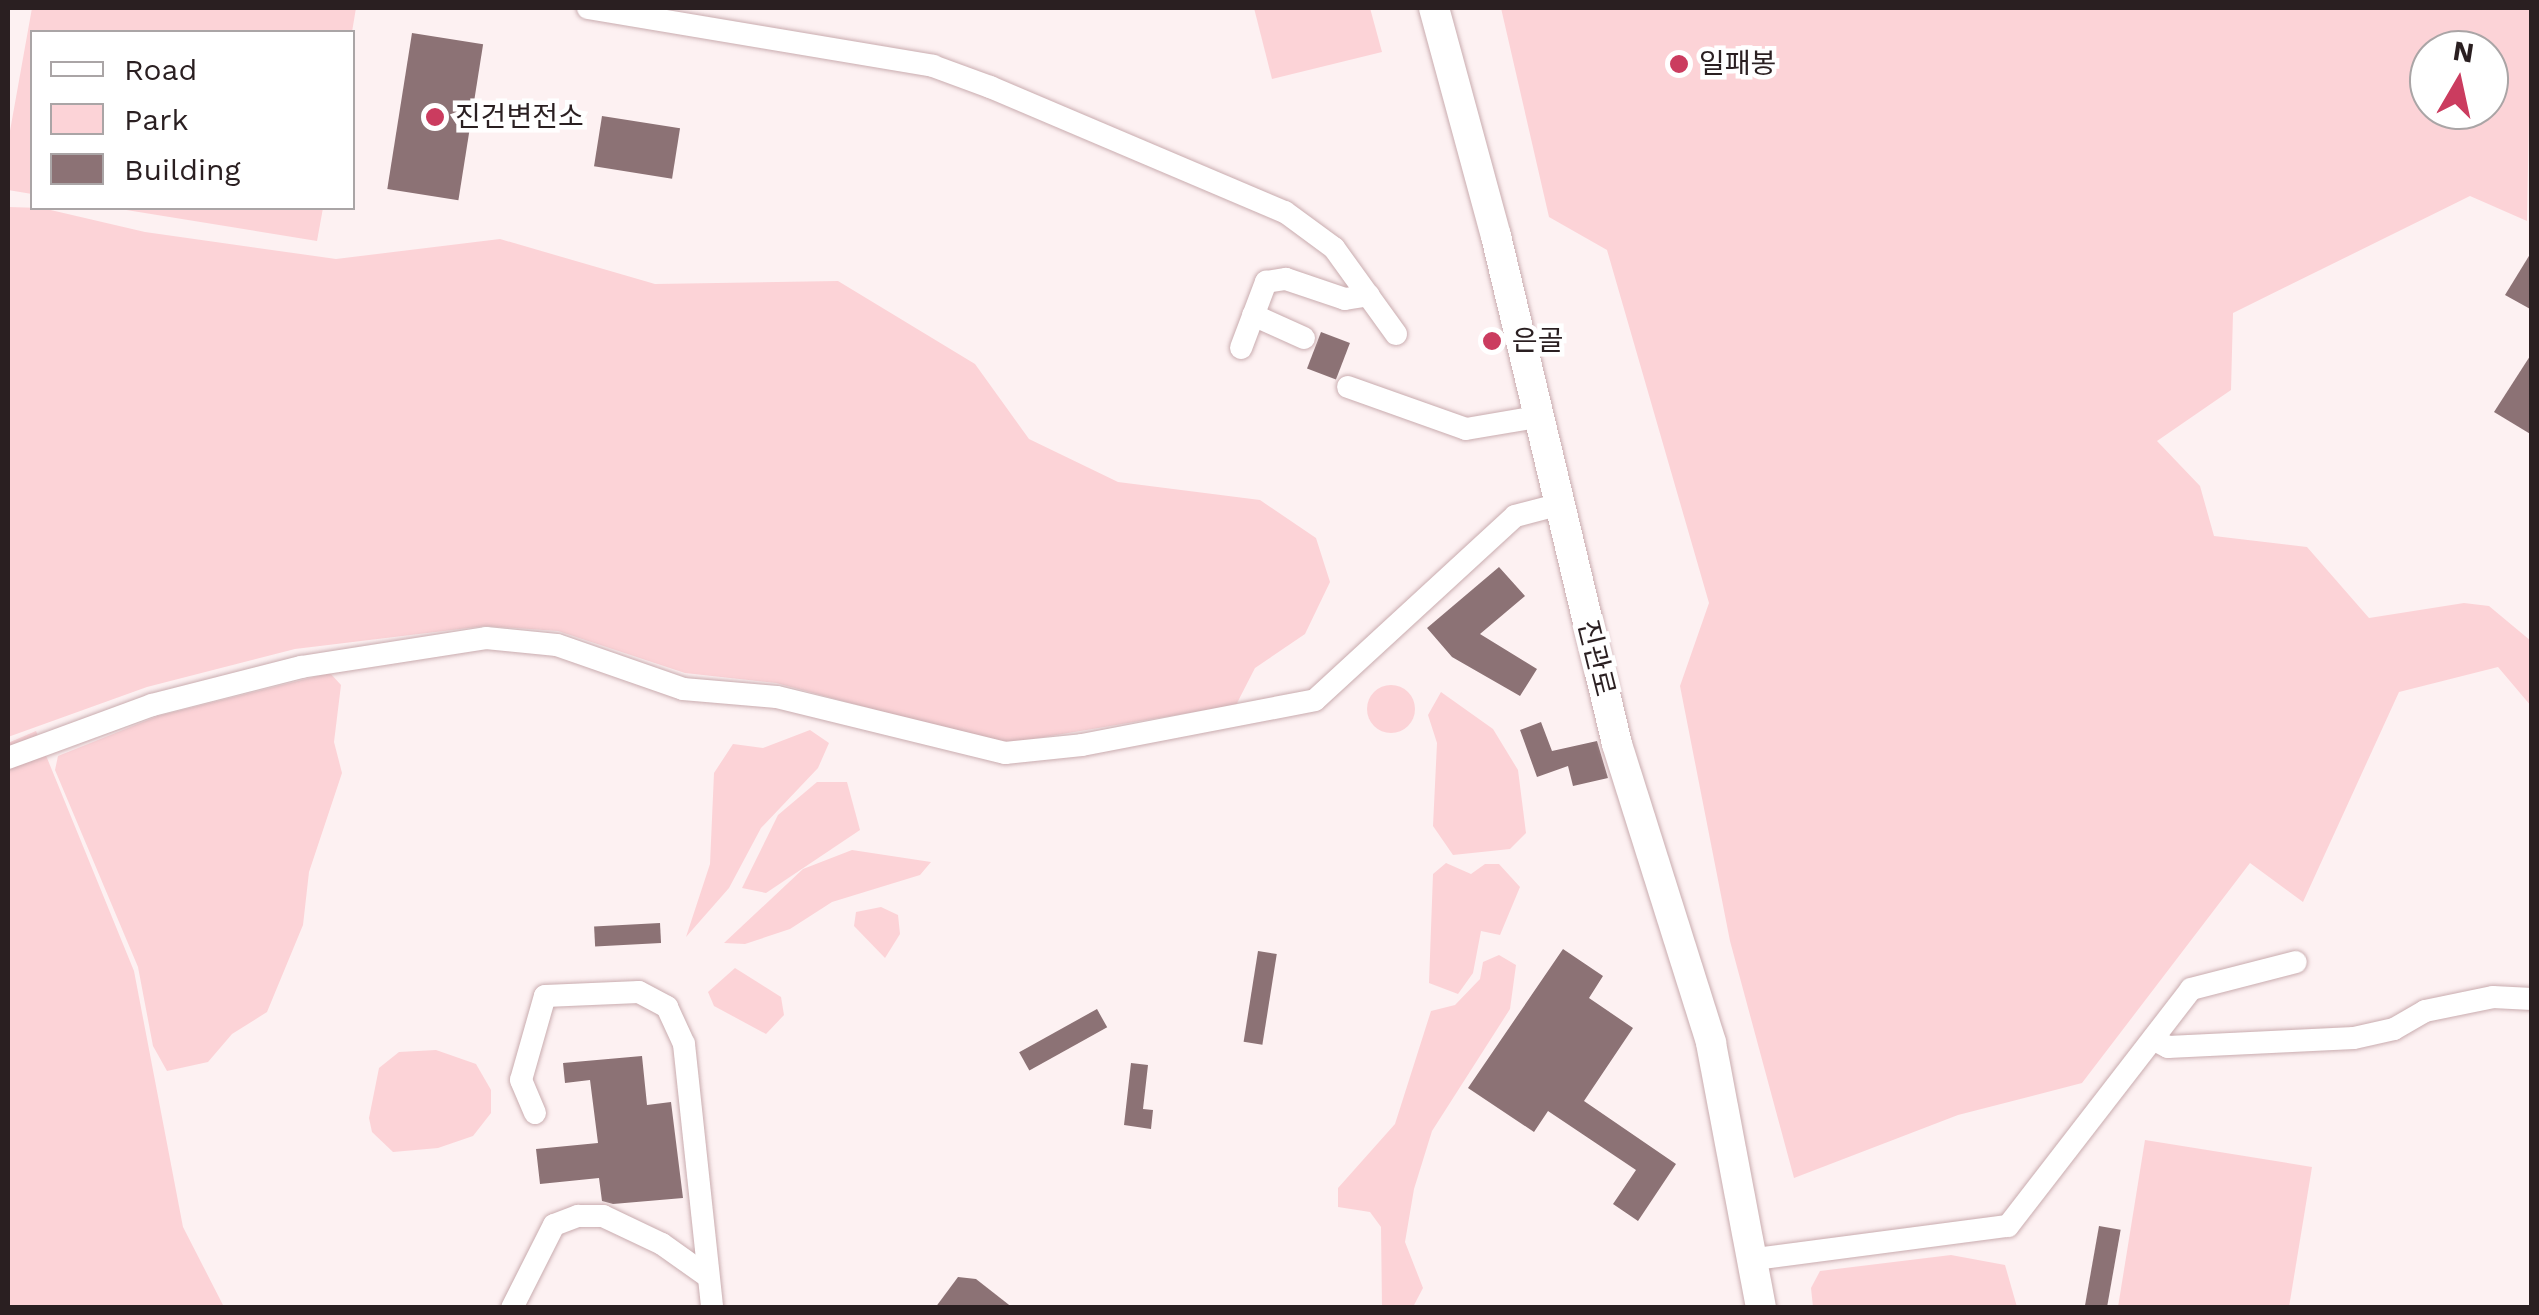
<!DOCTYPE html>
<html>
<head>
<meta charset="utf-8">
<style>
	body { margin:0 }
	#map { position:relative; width:2539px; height:1315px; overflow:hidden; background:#fdf1f2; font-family:"Work Sans","Noto Sans KR",sans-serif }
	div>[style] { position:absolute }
	.green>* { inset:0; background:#fcd3d7 }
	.round { border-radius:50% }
	.building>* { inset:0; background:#8c7275; transform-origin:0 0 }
	.roads { filter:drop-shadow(0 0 2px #c9acaf) drop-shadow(0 0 2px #c9acaf) }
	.minor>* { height:22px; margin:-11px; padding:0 11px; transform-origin:11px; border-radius:11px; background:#fff }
	.major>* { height:30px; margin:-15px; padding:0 15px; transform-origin:15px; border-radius:15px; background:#fff }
	.dots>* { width:28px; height:28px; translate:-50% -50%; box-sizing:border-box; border:5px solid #fff; border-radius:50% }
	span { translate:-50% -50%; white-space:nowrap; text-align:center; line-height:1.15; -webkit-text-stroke:9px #fff; paint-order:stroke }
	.poi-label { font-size:28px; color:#2a1f21 }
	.left { translate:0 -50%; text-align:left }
	.street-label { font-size:28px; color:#2a1f21 }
	.frame { position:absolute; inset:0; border:10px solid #2a1f21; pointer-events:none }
	.legend { position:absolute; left:30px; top:30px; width:325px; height:180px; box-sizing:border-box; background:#fff; border:2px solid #aaa5a6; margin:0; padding:12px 18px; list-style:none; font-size:30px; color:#2a1f21 }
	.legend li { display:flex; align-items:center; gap:20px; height:50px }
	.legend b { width:50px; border:2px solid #aaa5a6 }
	.north { position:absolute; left:2409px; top:30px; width:100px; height:100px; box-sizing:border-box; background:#fff; border:2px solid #aaa5a6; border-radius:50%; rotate:9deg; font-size:28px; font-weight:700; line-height:40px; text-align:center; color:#2a1f21 }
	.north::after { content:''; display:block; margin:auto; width:35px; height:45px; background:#cb3c5f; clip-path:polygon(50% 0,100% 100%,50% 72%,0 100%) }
</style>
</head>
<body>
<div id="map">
	<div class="green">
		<i style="clip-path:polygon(32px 8px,356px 8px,352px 32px,32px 32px,32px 194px,8px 190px,8px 142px)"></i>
		<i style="clip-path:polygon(1254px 8px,1370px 8px,1382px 52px,1272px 79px)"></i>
		<i style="clip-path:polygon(evenodd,1501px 8px,2531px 8px,2527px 221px,2470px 196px,2233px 313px,2231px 390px,2157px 441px,2200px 486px,2214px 536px,2307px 547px,2369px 618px,2464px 603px,2489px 606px,2531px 641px,2531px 706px,2498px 667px,2399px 692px,2303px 902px,2250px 863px,2082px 1083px,1958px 1115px,1794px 1178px,1730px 941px,1680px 686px,1709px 603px,1607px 250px,1549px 217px,1501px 8px,2429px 50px,2489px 50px,2489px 110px,2429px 110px,2429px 50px)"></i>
		<i style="clip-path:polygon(8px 207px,42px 208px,145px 232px,336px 259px,500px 239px,655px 284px,838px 281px,975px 364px,1029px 439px,1118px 482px,1260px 500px,1316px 538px,1330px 582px,1305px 634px,1255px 668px,1236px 705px,1003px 744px,776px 683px,685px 673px,558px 631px,485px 626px,295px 649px,147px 687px,8px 737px)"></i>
		<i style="clip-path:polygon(114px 208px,323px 208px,317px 241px)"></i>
		<i style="clip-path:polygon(330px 673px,341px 685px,334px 742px,342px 773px,309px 872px,303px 925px,267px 1012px,232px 1034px,208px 1062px,167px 1071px,153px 1046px,138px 967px,55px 770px,58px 756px,158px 716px)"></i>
		<i class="round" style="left:1367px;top:685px;width:48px;height:48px"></i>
		<i style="clip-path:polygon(1441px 692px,1493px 729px,1518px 770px,1526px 833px,1510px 849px,1453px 855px,1433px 826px,1437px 743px,1428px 715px)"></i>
		<i style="clip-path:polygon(810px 730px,829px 743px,818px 768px,761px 828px,729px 888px,686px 937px,710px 864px,714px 773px,733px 744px,763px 748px)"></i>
		<i style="clip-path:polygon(36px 731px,134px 971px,183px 1227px,224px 1307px,8px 1308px,8px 743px)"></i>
		<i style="clip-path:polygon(817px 782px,847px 782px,860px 830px,766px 893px,742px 888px,778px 815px)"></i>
		<i style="clip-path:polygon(852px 850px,931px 862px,920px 875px,832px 902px,790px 929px,745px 944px,724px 943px,803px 869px)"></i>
		<i style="clip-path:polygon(1446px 863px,1471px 874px,1485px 864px,1499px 864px,1520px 887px,1500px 935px,1481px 931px,1473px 973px,1458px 994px,1429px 983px,1433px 874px)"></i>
		<i style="clip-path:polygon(881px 907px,898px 915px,900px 934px,885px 958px,854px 926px,856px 912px)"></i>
		<i style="clip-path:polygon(1499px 955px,1516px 965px,1510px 1009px,1432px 1131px,1414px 1189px,1405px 1242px,1423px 1288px,1413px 1307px,1382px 1307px,1381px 1227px,1370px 1212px,1338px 1207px,1338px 1188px,1395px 1124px,1431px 1011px,1455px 1005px,1480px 979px,1483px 962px)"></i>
		<i style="clip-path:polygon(735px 968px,781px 997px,784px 1015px,766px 1034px,714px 1006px,708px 992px)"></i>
		<i style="clip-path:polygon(436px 1050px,476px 1064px,491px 1090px,491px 1113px,473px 1136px,438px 1148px,393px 1152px,372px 1132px,369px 1118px,379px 1068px,399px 1052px)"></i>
		<i style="clip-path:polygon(2145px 1140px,2312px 1167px,2289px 1307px,2118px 1307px)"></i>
		<i style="clip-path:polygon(1951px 1255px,2005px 1265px,2017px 1307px,1813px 1307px,1811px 1288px,1820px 1271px)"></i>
	</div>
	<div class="building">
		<i style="left:412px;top:33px;width:72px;height:158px;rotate:9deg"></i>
		<i style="left:602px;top:116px;width:79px;height:51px;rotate:9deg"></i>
		<i style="clip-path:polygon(2532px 251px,2532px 310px,2505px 295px)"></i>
		<i style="left:1321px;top:332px;width:31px;height:39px;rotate:21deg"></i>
		<i style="clip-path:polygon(2532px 353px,2532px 435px,2494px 412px)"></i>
		<i style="clip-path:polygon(1499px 567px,1525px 596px,1480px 634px,1537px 669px,1520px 696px,1452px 657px,1427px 628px)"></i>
		<i style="clip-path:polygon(1541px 722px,1552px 751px,1597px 741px,1608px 778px,1573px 786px,1568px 766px,1537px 777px,1520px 730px)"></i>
		<i style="left:660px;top:923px;width:20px;height:66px;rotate:87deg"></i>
		<i style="clip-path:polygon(1563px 949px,1603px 976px,1589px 998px,1633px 1028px,1584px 1101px,1676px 1164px,1638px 1221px,1613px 1204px,1636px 1170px,1548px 1111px,1534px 1132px,1468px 1088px)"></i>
		<i style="left:1258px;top:951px;width:19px;height:92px;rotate:9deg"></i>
		<i style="left:1097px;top:1009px;width:21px;height:89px;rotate:61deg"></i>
		<i style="clip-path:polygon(642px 1056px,647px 1105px,671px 1102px,683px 1198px,613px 1204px,602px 1201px,599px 1178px,540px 1184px,536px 1149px,598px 1143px,590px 1080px,565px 1083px,563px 1063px)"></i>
		<i style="clip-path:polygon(1131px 1063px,1148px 1065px,1143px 1109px,1153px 1110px,1151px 1129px,1124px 1125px)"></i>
		<i style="left:2099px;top:1226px;width:22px;height:83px;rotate:10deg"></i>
		<i style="clip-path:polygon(958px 1277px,976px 1279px,1013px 1308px,935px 1308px)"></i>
	</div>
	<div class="roads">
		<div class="minor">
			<i style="left:588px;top:8px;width:350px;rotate:9.5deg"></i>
			<i style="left:933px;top:66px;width:61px;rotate:20.2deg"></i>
			<i style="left:990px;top:87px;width:320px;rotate:23deg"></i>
			<i style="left:1285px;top:212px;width:61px;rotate:36.3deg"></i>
			<i style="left:1334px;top:248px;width:106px;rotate:54.2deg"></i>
			<i style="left:1253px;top:315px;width:56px;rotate:24.3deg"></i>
			<i style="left:1241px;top:348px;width:71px;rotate:-69.3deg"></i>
			<i style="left:1266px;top:282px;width:20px;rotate:-9deg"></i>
			<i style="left:1286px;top:279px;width:62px;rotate:18.7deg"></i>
			<i style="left:1345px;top:299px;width:24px;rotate:-9deg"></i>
			<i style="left:1348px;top:387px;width:125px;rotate:19.6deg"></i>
			<i style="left:1466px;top:429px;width:71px;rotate:-9.7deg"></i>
			<i style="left:8px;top:758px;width:153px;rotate:-20.2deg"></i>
			<i style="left:152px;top:705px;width:154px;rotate:-14.3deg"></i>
			<i style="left:301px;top:667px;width:187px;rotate:-8.9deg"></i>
			<i style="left:486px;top:638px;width:71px;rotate:5.6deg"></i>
			<i style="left:557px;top:645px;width:133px;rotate:19.2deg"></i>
			<i style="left:683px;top:689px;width:94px;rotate:4.9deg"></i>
			<i style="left:777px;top:697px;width:235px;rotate:13.8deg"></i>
			<i style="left:1005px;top:753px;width:77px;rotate:-5.9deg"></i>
			<i style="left:1082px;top:745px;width:237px;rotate:-10.9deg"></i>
			<i style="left:1315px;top:700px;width:272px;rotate:-42.6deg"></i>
			<i style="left:1515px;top:516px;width:43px;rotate:-14.7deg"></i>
			<i style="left:2153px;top:1039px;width:17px;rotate:28deg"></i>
			<i style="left:2168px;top:1047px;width:186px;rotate:-2.8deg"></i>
			<i style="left:2354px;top:1038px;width:41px;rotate:-12.7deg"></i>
			<i style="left:2394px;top:1029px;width:36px;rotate:-30deg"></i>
			<i style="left:2425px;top:1011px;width:69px;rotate:-11.6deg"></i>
			<i style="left:2493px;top:997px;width:39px;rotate:3deg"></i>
			<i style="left:535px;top:1113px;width:36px;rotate:-113deg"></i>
			<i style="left:521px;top:1080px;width:87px;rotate:-74.1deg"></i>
			<i style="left:545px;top:996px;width:94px;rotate:-2.4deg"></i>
			<i style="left:639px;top:992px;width:32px;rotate:28deg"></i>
			<i style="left:667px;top:1007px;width:41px;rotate:65.3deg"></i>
			<i style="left:684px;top:1044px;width:265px;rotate:83.9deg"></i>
			<i style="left:1756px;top:1259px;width:254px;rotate:-7.5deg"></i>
			<i style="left:2008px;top:1226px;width:299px;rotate:-52.3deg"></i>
			<i style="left:2191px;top:989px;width:108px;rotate:-14.4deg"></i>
			<i style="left:512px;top:1308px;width:93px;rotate:-63.2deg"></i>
			<i style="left:554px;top:1225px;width:26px;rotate:-21deg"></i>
			<i style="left:578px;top:1216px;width:25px"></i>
			<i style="left:603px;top:1216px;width:65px;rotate:25.4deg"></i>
			<i style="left:662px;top:1244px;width:55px;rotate:35.4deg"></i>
		</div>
		<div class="major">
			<i style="left:1434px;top:8px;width:236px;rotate:74.8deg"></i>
			<i style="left:1496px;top:236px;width:522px;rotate:76.6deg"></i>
			<i style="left:1617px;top:744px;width:313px;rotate:72.5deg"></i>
			<i style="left:1711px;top:1043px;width:270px;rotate:79.3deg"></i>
		</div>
	</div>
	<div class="dots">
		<i style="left:1679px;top:64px;background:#cb3c5f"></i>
		<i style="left:435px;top:117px;background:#cb3c5f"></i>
		<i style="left:1492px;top:341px;background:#cb3c5f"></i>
	</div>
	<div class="poi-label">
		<span class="left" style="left:1699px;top:64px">일패봉</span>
		<span class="left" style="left:455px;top:117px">진건변전소</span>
		<span class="left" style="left:1512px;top:341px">은골</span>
	</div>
	<div class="street-label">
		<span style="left:1596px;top:658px;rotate:76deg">진관로</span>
	</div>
	<div class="frame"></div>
	<ul class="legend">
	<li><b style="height:12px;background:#fff"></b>Road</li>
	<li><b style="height:28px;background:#fcd3d7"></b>Park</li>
	<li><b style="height:28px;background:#8c7275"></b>Building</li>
	</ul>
	<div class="north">N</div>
</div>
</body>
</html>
